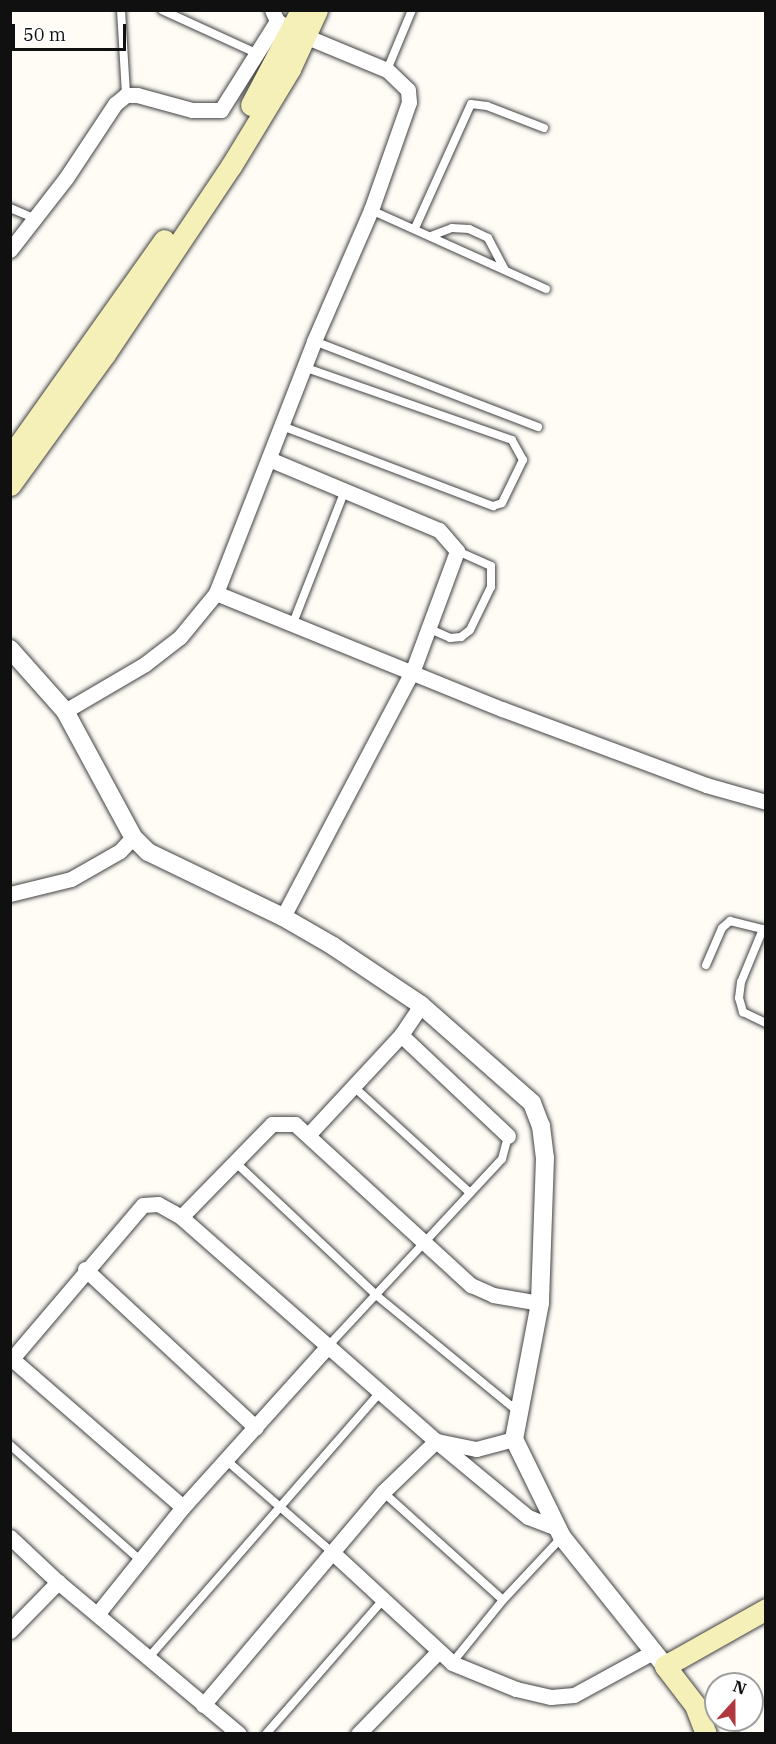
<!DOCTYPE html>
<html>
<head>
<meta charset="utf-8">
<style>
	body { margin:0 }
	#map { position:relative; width:776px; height:1744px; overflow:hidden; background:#fefcf5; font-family:"IBM Plex Serif",serif }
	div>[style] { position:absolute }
	.roads { filter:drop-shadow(0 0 2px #434343) drop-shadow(0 0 2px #434343) }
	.service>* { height:8px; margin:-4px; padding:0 4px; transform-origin:4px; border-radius:4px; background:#fff }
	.minor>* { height:15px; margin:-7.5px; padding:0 7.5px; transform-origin:7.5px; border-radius:7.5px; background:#fff }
	.tertiary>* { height:18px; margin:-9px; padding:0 9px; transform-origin:9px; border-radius:9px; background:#fff }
	.secondary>* { height:21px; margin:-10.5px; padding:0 10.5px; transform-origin:10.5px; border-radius:10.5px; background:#f5efb8 }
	span { translate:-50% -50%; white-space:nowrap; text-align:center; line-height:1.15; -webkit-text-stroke:6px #fff; paint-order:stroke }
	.frame { position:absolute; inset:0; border:12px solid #101010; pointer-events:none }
	.north { position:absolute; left:704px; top:1672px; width:60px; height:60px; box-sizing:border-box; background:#fff; border:2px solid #9f9f9f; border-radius:50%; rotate:21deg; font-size:16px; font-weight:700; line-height:24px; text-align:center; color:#101010 }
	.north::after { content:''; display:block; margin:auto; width:21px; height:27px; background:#b0383e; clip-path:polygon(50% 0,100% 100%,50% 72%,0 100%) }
	.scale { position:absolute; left:12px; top:24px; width:114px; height:27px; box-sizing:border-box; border:3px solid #101010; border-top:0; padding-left:8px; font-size:18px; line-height:21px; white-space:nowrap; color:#101010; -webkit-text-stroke:4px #fff; paint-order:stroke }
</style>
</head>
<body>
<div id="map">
	<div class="roads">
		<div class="service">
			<i style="left:121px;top:10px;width:85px;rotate:86.6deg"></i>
			<i style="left:162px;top:10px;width:106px;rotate:24.6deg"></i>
			<i style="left:387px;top:70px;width:65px;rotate:-67.4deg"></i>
			<i style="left:10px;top:208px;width:26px;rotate:23deg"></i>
			<i style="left:371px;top:210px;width:192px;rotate:24.3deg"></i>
			<i style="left:415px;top:228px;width:136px;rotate:-65.7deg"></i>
			<i style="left:471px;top:104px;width:16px;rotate:7deg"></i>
			<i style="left:487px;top:106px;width:61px;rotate:21.1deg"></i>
			<i style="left:431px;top:236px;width:22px;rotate:-21deg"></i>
			<i style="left:452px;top:228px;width:17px;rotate:3deg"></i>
			<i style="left:469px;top:229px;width:21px;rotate:25deg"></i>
			<i style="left:488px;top:238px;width:36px;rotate:62deg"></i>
			<i style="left:314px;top:341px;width:240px;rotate:21deg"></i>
			<i style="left:282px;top:426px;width:226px;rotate:20.8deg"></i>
			<i style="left:493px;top:506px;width:9px;rotate:-18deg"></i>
			<i style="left:502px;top:503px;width:48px;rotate:-64deg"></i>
			<i style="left:523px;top:460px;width:23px;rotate:-119deg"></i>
			<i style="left:512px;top:440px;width:220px;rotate:-160.7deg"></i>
			<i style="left:293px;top:623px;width:143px;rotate:-68.6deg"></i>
			<i style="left:430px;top:629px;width:22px;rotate:24deg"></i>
			<i style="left:450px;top:638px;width:11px;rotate:-5deg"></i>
			<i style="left:461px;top:637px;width:11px;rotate:-38deg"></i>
			<i style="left:470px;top:630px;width:48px;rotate:-64deg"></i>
			<i style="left:491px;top:587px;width:21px;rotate:-90deg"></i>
			<i style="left:491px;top:566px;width:37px;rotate:-156deg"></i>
			<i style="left:763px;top:929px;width:57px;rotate:112.5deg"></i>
			<i style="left:741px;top:982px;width:16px;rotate:97deg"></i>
			<i style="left:739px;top:998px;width:15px;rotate:74deg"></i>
			<i style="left:743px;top:1012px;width:25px;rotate:26deg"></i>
			<i style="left:706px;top:965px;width:40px;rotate:-66.6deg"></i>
			<i style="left:722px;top:928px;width:11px;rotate:-41deg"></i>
			<i style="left:730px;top:921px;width:37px;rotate:14deg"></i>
			<i style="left:354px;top:1087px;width:157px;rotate:42.4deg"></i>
			<i style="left:234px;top:1161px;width:195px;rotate:43.3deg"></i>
			<i style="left:376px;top:1295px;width:183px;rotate:39.4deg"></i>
			<i style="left:329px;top:1345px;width:254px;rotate:-47.1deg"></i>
			<i style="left:502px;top:1159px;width:24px;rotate:-75deg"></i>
			<i style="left:10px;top:1445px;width:174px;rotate:41.5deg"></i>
			<i style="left:226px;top:1460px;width:142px;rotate:41deg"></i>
			<i style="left:383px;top:1492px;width:161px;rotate:42deg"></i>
			<i style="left:503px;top:1600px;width:86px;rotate:-46.9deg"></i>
			<i style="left:150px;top:1656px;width:352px;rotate:-48.9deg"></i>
			<i style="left:452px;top:1663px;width:81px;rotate:-51deg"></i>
			<i style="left:266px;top:1734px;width:178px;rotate:-48.9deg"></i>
		</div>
		<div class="minor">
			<i style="left:10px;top:250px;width:91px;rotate:-52.1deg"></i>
			<i style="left:66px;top:178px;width:89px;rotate:-56.5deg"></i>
			<i style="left:115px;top:104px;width:14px;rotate:-39deg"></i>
			<i style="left:126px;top:95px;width:11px"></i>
			<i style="left:137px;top:95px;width:57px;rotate:15.3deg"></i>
			<i style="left:192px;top:110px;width:29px"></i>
			<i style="left:221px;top:110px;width:105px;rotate:-57.8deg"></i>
			<i style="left:269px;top:459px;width:184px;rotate:22.7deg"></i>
			<i style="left:439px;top:530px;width:28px;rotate:49deg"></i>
			<i style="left:457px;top:551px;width:127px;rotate:110.3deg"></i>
			<i style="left:413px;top:670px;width:279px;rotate:117.8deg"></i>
			<i style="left:216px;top:593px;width:309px;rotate:22.1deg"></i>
			<i style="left:502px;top:709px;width:218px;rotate:20.4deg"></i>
			<i style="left:706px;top:785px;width:62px;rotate:15.8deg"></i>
			<i style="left:65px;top:711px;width:93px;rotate:-30.4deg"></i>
			<i style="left:145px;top:664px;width:44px;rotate:-37.6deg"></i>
			<i style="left:180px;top:637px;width:57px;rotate:-50.7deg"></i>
			<i style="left:216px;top:593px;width:270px;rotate:-68.7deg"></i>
			<i style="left:314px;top:341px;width:143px;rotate:-66.5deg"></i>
			<i style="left:371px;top:210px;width:114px;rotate:-70.6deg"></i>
			<i style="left:409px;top:102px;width:12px;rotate:-95deg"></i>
			<i style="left:408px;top:90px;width:29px;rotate:-136deg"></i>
			<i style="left:387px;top:70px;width:102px;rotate:-157.5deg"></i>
			<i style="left:293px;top:31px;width:19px;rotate:-148deg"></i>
			<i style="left:277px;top:21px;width:12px;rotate:-114deg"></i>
			<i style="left:10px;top:894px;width:63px;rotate:-13.8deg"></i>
			<i style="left:71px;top:879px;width:56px;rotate:-29.7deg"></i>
			<i style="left:120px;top:851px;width:19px;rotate:-47deg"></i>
			<i style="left:401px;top:1035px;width:147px;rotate:43.3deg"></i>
			<i style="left:309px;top:1134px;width:135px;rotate:-47.1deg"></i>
			<i style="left:401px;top:1035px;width:36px;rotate:-56deg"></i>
			<i style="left:85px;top:1269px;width:233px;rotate:42.9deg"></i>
			<i style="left:12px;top:1359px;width:226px;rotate:40.9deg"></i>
			<i style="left:10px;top:1361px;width:205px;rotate:-49.6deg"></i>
			<i style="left:143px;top:1205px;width:15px;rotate:-4deg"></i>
			<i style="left:158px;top:1204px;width:26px;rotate:29deg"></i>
			<i style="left:514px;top:1439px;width:39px;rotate:165deg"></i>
			<i style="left:476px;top:1449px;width:41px;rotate:-168.7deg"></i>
			<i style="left:436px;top:1441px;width:339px;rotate:-138.7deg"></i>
			<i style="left:181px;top:1217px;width:130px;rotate:-45.6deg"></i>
			<i style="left:272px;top:1124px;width:23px"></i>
			<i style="left:295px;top:1124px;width:239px;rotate:42.5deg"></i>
			<i style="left:471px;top:1285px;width:24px;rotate:24deg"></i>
			<i style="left:493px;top:1295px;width:48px;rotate:9.7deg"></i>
			<i style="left:10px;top:1537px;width:66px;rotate:43.2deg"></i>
			<i style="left:58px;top:1582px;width:236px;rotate:40deg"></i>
			<i style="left:333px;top:1553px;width:162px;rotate:42.7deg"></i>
			<i style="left:452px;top:1663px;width:69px;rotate:22.1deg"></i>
			<i style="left:516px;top:1689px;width:36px;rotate:13deg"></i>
			<i style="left:551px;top:1697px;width:23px;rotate:-5deg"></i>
			<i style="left:574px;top:1695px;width:88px;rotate:-28.6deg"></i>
			<i style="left:98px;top:1613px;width:136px;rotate:-51.3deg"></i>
			<i style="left:183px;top:1507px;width:218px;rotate:-48deg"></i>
			<i style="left:10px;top:1631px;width:69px;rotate:-45.6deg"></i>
			<i style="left:203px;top:1705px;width:279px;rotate:-49.8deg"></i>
			<i style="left:383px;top:1492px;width:74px;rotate:-43.9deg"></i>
			<i style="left:436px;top:1441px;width:119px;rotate:39.6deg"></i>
			<i style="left:528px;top:1517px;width:30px;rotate:21deg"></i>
			<i style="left:358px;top:1734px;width:115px;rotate:-45.7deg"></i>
		</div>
		<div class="tertiary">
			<i style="left:10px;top:649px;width:83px;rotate:48.4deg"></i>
			<i style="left:65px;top:711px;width:143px;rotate:61.6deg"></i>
			<i style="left:133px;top:837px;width:21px;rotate:45deg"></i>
			<i style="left:148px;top:852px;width:150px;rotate:25.7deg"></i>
			<i style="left:283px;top:917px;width:58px;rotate:30.1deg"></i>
			<i style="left:333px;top:946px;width:106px;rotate:33.8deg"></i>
			<i style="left:421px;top:1005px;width:148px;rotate:41.4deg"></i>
			<i style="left:532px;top:1103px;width:25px;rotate:69deg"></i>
			<i style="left:541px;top:1126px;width:32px;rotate:83deg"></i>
			<i style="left:545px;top:1158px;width:145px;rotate:92deg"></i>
			<i style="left:540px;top:1303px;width:138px;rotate:100.8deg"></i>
			<i style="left:514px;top:1439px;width:109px;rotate:63.9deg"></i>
			<i style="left:562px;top:1537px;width:165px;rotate:51.4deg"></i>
		</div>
		<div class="secondary">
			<i style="left:251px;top:105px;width:107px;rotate:-62.2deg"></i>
			<i style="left:10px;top:457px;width:266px;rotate:-54.6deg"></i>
			<i style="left:10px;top:485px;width:162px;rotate:-54.1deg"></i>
			<i style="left:105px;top:354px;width:226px;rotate:-56.2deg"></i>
			<i style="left:231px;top:166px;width:114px;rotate:-58.7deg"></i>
			<i style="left:290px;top:69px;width:65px;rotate:-65.4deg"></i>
			<i style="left:706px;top:1734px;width:31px;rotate:-111deg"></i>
			<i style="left:695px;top:1705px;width:49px;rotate:-127.6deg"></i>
			<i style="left:665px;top:1666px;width:116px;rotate:-29.4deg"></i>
		</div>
	</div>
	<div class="frame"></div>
	<div class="north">N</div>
	<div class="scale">50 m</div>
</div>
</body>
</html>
